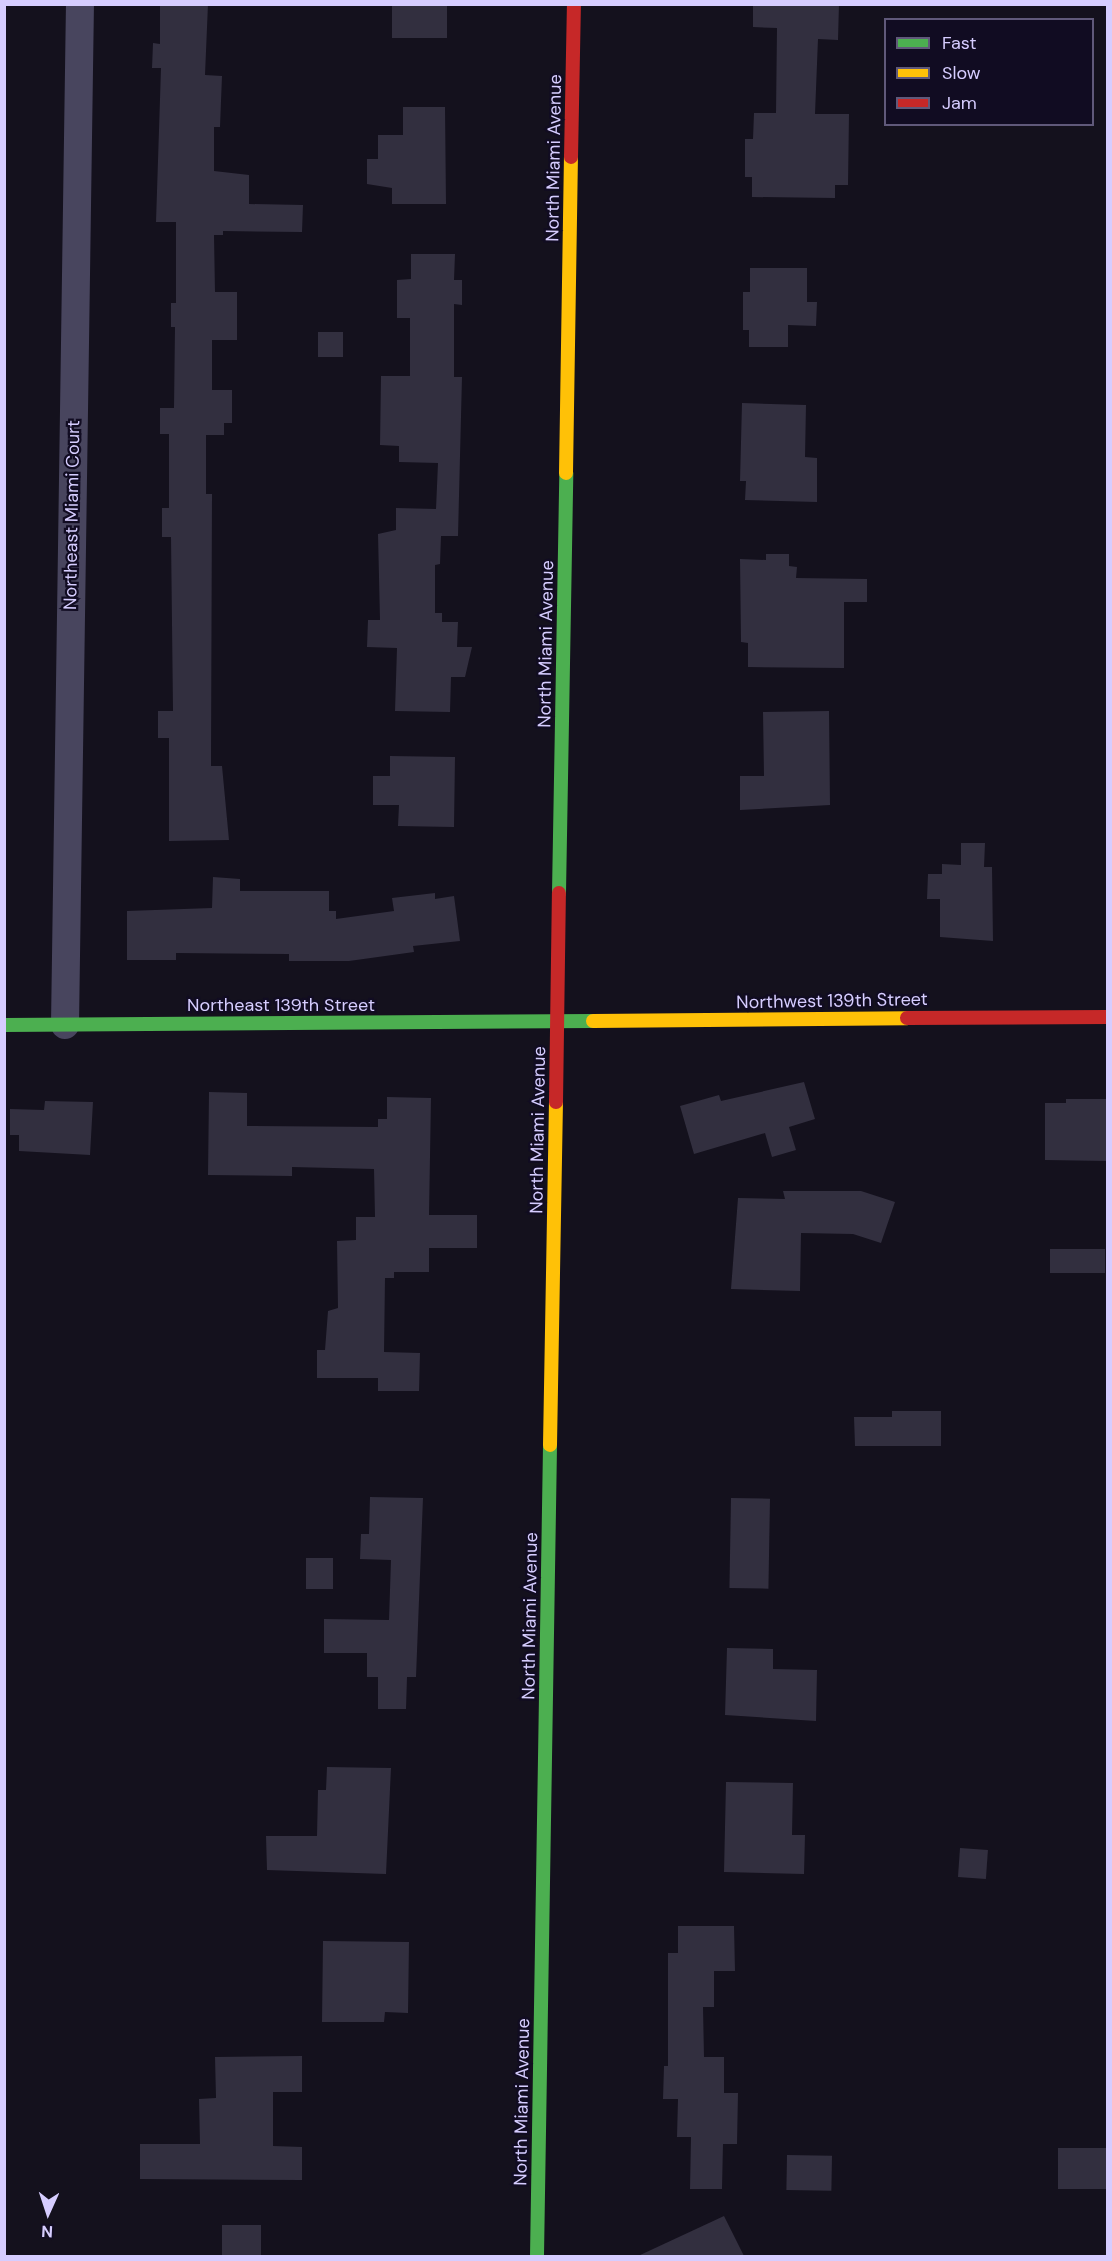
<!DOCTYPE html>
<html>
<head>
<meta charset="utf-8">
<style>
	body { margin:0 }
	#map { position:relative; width:1112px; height:2261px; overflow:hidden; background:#14111d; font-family:"DM Sans",sans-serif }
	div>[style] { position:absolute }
	.building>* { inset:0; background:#322f3f; transform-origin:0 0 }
	.street>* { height:28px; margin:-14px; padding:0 14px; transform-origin:14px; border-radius:14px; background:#48455e }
	.fast>* { height:14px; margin:-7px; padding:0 7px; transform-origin:7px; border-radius:7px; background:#4caf50 }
	.slow>* { height:14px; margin:-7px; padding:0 7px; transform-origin:7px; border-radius:7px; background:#ffc107 }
	.jam>* { height:14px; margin:-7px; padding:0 7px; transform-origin:7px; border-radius:7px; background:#c62828 }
	span { translate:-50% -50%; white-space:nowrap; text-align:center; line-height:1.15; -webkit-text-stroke:4.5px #110c22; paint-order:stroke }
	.street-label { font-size:18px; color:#d6cdff }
	.frame { position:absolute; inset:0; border:6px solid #d6cdff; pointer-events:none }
	.legend { position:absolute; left:884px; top:18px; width:210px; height:108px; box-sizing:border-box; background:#110c22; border:2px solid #60597a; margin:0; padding:8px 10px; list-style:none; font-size:18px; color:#d6cdff }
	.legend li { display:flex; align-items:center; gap:12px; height:30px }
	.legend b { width:30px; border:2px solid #60597a }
	.north { position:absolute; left:18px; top:2183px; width:60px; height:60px; -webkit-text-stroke:4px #110c22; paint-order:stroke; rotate:183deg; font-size:16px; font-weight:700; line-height:24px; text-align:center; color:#d6cdff }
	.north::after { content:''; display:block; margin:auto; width:21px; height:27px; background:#d6cdff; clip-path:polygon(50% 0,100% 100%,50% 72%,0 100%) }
</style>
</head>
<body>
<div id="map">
	<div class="building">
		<i style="clip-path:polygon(160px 4px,208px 4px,205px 75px,222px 76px,220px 127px,214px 127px,214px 171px,249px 175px,249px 204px,303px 205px,302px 232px,223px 231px,223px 235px,214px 235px,215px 292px,237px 292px,237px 340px,212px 340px,212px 390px,232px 390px,232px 423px,224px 423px,224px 435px,206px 435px,206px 494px,212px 494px,211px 766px,222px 766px,229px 840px,169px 841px,169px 738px,158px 738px,158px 711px,173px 711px,171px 537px,162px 537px,162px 508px,169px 508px,169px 434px,160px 434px,160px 408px,174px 408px,175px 327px,171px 327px,171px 303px,176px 303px,176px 222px,156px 222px,161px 68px,152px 68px,153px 43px,160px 44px)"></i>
		<i style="left:392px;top:4px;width:55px;height:34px"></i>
		<i style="clip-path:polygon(753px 4px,839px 4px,838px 40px,818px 39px,815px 114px,849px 114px,848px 185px,835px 185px,835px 198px,752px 197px,752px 177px,745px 177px,745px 139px,753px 139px,754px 113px,776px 113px,777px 28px,753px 27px)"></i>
		<i style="clip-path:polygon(403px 107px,445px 107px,446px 204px,392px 204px,392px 188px,367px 184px,367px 159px,378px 159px,378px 135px,403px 135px)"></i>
		<i style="clip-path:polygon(411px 254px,455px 254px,454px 280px,462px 280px,462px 305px,454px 304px,454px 377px,462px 377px,458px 536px,441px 536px,440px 564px,435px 565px,435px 613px,442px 613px,442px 622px,458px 622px,457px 647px,472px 647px,465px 677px,451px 677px,450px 712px,395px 711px,397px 648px,367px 647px,368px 620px,380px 620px,378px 534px,396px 530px,396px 508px,436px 509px,438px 463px,399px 462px,399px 446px,380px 445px,381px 376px,410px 376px,410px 318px,397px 318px,397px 280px,411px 279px)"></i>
		<i style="clip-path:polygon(750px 268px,807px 268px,807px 302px,817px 302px,816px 326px,788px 325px,788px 347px,749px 347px,749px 330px,743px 330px,743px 292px,750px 292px)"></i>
		<i style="left:318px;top:332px;width:25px;height:25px"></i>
		<i style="clip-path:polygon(742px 403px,806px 405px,805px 457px,817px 458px,817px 502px,745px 500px,746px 481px,740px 481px)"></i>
		<i style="clip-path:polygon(766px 554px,789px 554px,789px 566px,797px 567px,796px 578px,867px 579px,867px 602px,844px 602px,844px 668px,748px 667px,748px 643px,741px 642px,740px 559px,766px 560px)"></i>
		<i style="clip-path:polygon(829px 711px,830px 805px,740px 810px,740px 776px,764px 776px,763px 712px)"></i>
		<i style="clip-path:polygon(390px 756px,455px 757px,454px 827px,398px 826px,399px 805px,373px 805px,373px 776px,390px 776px)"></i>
		<i style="clip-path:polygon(961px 843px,985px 843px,984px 867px,992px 867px,993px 941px,940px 937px,940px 899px,927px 899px,928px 874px,942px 874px,942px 864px,961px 865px)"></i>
		<i style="clip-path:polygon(213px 877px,240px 879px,240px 891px,329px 891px,329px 911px,336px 911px,336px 919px,394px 911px,392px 898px,435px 893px,435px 899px,454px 896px,460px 941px,413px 946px,414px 952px,349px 961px,289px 961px,289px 954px,176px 953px,176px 960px,127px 960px,127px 911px,212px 908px)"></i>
		<i style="clip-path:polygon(804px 1082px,815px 1119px,789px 1127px,796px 1150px,772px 1157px,765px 1133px,694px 1154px,680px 1106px,719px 1095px,721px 1101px)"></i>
		<i style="clip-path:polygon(209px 1092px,247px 1093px,247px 1126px,378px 1127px,378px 1119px,387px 1119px,387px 1097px,431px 1098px,429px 1215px,477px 1215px,477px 1248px,429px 1248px,429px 1272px,394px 1272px,394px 1278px,385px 1278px,384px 1352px,420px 1353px,419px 1391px,378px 1391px,378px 1378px,317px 1378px,317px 1350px,325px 1350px,328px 1311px,338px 1308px,337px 1241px,356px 1240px,356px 1217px,375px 1217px,374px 1169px,292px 1167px,292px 1176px,208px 1175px)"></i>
		<i style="clip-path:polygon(1066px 1099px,1107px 1099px,1107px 1161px,1045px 1160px,1045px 1103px,1066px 1103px)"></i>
		<i style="clip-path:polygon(45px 1101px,93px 1102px,90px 1155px,19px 1151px,19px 1135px,10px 1135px,10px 1109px,44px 1110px)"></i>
		<i style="clip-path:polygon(783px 1191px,861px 1191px,895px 1202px,881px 1243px,853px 1234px,801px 1233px,800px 1291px,731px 1289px,738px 1198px,785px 1199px)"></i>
		<i style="left:1105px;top:1249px;width:24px;height:55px;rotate:90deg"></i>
		<i style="clip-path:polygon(892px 1411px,941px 1411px,941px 1446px,855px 1446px,854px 1417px,892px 1417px)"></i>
		<i style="clip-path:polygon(370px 1497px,423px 1498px,416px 1677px,407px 1677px,406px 1709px,378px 1709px,378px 1677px,367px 1677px,367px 1653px,324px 1653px,324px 1619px,389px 1620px,391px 1560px,360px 1559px,361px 1534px,369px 1534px)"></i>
		<i style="left:731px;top:1498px;width:39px;height:90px;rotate:1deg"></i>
		<i style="left:306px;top:1558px;width:27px;height:31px"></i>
		<i style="clip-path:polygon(727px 1648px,773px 1649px,773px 1669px,817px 1670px,816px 1721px,725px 1715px)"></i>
		<i style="clip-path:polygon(327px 1767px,391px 1768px,386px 1874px,267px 1870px,266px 1836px,317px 1836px,318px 1790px,326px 1790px)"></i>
		<i style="clip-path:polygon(726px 1782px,793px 1783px,792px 1835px,805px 1835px,804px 1874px,724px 1872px)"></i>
		<i style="left:960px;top:1848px;width:28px;height:29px;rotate:4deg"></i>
		<i style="clip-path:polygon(678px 1926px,734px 1926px,735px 1971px,714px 1971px,714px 2007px,703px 2007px,704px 2057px,724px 2057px,724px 2093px,738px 2093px,737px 2144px,723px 2144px,722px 2189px,690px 2189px,691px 2137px,677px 2137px,678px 2099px,663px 2099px,664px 2066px,668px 2066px,668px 1953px,678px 1953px)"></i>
		<i style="clip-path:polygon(323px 1941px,409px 1942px,408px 2013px,385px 2012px,384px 2022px,322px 2022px)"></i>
		<i style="clip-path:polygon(302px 2056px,302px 2092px,273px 2092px,273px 2146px,302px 2147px,302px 2180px,140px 2179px,140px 2144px,200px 2144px,199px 2099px,216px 2098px,215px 2057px)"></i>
		<i style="left:1058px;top:2148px;width:49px;height:41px"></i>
		<i style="left:787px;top:2155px;width:45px;height:35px;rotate:1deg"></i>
		<i style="clip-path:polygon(724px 2216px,744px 2256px,638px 2256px)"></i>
		<i style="left:222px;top:2225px;width:39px;height:31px"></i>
	</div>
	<div class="street">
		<i style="left:65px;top:1025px;width:1021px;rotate:-89.16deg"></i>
	</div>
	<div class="fast">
		<i style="left:559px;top:893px;width:420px;rotate:-89deg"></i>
		<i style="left:4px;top:1025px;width:589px;rotate:-0.39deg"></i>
		<i style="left:537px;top:2256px;width:811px;rotate:-89.08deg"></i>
	</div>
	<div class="slow">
		<i style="left:566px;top:473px;width:316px;rotate:-89.1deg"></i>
		<i style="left:593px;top:1021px;width:314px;rotate:-0.5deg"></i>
		<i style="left:550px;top:1445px;width:343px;rotate:-89deg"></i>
	</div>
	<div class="jam">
		<i style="left:571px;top:157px;width:153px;rotate:-88.9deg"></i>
		<i style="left:907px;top:1018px;width:201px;rotate:-0.3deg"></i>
		<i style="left:556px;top:1102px;width:209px;rotate:-89.2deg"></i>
	</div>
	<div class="street-label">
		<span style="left:554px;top:158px;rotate:-89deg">North Miami Avenue</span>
		<span style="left:72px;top:515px;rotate:-89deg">Northeast Miami Court</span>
		<span style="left:546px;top:644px;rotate:-89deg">North Miami Avenue</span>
		<span style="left:832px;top:1001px;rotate:-1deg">Northwest 139th Street</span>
		<span style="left:281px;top:1005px">Northeast 139th Street</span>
		<span style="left:538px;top:1130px;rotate:-89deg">North Miami Avenue</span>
		<span style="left:530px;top:1616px;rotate:-89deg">North Miami Avenue</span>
		<span style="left:522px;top:2102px;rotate:-89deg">North Miami Avenue</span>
	</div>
	<div class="frame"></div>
	<ul class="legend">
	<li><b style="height:8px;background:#4caf50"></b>Fast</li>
	<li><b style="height:8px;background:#ffc107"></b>Slow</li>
	<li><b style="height:8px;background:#c62828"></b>Jam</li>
	</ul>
	<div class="north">N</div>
</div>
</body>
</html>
